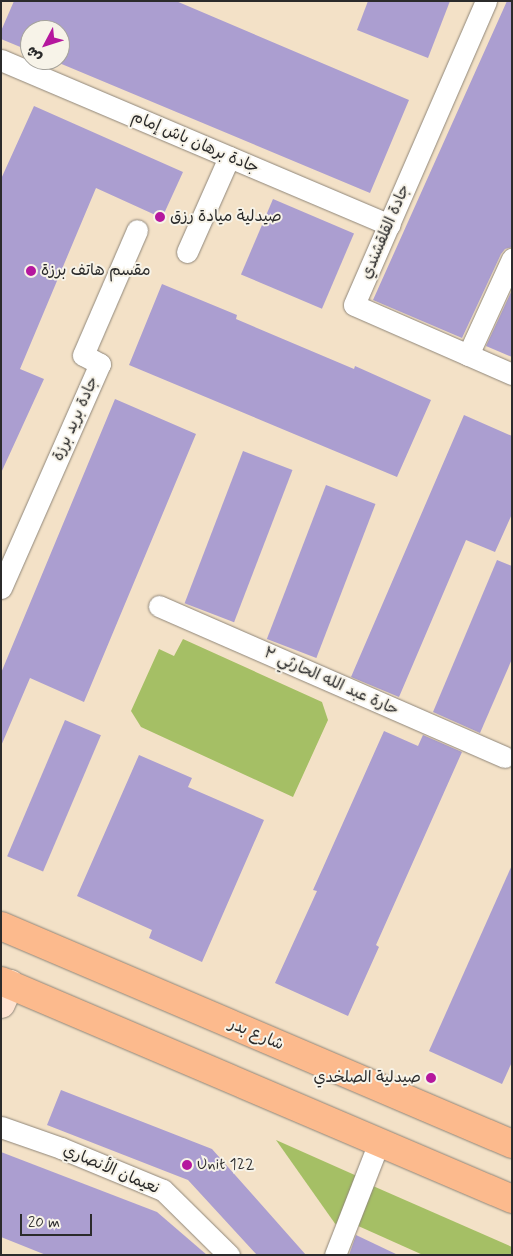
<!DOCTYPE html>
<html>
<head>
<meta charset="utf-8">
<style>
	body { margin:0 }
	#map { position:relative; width:513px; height:1256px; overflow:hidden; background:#f3e1c7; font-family:Mynerve,"Playpen Sans Arabic",sans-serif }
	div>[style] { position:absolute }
	.green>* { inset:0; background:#a5bf65 }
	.building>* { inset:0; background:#ab9ed0; transform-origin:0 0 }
	.roads { filter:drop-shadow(0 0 1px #8f8679) drop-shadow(0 0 1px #8f8679) }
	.minor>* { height:21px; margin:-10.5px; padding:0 10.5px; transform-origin:10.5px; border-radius:10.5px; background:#fff }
	.secondary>* { height:28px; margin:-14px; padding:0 14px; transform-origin:14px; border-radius:14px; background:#fee3d1 }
	.primary>* { height:28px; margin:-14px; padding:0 14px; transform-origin:14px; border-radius:14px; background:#fcba8d }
	.dots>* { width:14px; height:14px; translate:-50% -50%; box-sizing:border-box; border:2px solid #f7f3e8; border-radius:50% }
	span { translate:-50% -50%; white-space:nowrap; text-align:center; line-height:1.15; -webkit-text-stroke:4px #f7f3e8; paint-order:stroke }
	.street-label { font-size:16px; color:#2b2b2b }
	.poi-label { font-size:16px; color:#2b2b2b }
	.left { translate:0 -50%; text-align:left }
	.right { translate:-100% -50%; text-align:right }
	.frame { position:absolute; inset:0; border:2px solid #2b2b2b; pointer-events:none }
	.north { position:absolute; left:20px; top:20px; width:50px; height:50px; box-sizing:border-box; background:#f7f3e8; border:1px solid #a5a39c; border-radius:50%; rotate:230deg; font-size:14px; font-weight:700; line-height:20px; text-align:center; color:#2b2b2b }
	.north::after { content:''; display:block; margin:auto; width:18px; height:22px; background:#b5179e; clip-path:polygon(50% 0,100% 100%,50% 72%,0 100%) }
	.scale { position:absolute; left:20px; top:1214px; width:72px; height:22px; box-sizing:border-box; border:2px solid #2b2b2b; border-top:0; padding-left:6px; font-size:15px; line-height:18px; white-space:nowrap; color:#2b2b2b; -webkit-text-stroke:4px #f7f3e8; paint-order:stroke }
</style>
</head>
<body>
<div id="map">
	<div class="green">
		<i style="clip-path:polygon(183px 639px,322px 702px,328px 720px,293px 797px,141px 727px,131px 711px,159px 649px,174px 656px)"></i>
		<i style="clip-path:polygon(276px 1140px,357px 1176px,336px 1225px)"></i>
		<i style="clip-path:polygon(373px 1186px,512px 1247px,512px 1255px,423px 1255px,356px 1225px)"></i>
	</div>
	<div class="building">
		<i style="clip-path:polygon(14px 1px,176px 1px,409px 100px,370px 193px,52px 60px,60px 60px,60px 30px,30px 30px,30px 51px,1px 39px,1px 31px)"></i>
		<i style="clip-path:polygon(368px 1px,450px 1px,428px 58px,357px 30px)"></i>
		<i style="clip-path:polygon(507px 1px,512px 1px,512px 247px,505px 249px,501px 254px,462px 338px,373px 300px)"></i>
		<i style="clip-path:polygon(34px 106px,183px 172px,162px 218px,96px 188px,20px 369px,44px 379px,1px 473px,1px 179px)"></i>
		<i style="left:273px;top:199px;width:88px;height:82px;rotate:23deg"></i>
		<i style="clip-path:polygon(162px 284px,237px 315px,236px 319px,354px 369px,355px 366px,431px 400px,397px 477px,129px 365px)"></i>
		<i style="clip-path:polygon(512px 290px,512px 357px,486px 346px)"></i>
		<i style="clip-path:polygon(115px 399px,196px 434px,84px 702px,30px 678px,1px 746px,1px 673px)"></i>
		<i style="clip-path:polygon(464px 415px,512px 436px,512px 514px,495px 552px,466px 540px,399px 697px,351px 677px)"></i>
		<i style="left:243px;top:451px;width:53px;height:163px;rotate:21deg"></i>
		<i style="left:326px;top:485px;width:53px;height:165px;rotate:21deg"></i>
		<i style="clip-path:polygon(497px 560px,512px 566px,512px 659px,480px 733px,433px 712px)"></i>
		<i style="left:65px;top:720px;width:39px;height:148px;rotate:23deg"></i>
		<i style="clip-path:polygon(384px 731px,418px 746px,423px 735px,462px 752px,376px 945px,379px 947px,348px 1016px,275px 983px,317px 891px,313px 890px)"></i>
		<i style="clip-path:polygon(139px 755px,192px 778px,188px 787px,264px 820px,202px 962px,149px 938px,152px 930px,77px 896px)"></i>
		<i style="clip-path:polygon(512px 865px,512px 1062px,502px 1084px,429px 1051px)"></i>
		<i style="clip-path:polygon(61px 1090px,212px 1149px,306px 1255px,257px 1255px,188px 1180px,47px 1125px)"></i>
		<i style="clip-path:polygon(1px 1152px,157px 1212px,207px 1255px,46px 1255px,1px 1237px)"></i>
		<i style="clip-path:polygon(356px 1235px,398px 1255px,349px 1255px)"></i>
	</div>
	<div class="roads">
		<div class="minor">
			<i style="left:486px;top:1px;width:331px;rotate:113.5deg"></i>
			<i style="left:354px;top:305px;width:172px;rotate:23.6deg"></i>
			<i style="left:1px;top:60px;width:422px;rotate:23deg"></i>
			<i style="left:187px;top:252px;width:104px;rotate:-66.1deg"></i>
			<i style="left:468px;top:355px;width:106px;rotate:-65.4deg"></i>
			<i style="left:1px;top:588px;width:245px;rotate:-66.2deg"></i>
			<i style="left:100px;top:364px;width:19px;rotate:-152deg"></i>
			<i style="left:83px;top:355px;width:136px;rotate:-66.6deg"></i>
			<i style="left:159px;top:606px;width:377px;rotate:23.6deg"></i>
			<i style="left:1px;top:1127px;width:64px;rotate:19.3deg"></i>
			<i style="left:61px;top:1148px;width:110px;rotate:22.4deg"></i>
			<i style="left:163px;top:1190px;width:93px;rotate:44.6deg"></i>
			<i style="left:335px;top:1255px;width:121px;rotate:-68.7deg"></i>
		</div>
		<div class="secondary">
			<i style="left:1px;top:1004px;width:22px;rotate:-66deg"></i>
		</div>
		<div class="primary">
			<i style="left:1px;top:926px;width:556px;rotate:23.1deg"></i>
			<i style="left:1px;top:981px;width:556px;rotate:23.1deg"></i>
		</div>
	</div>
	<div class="dots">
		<i style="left:160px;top:217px;background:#b5179e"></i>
		<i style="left:31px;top:271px;background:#b5179e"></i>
		<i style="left:431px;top:1078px;background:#b5179e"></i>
		<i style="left:187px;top:1165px;background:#b5179e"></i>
	</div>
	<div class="street-label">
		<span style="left:195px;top:143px;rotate:23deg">جادة برهان باش إمام</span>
		<span style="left:386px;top:232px;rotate:-67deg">جادة القلقشندي</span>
		<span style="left:76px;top:419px;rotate:-66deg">جادة بريد برزة</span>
		<span style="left:331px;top:682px;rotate:24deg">حارة عبد الله الحارثي ٣</span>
		<span style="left:256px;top:1035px;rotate:23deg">شارع بدر</span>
		<span style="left:111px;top:1170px;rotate:23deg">نعيمان الأنصاري</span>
	</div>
	<div class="poi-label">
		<span class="left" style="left:170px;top:217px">صيدلية ميادة رزق</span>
		<span class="left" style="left:41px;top:271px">مقسم هاتف برزة</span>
		<span class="right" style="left:421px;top:1078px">صيدلية الصلخدي</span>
		<span class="left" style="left:197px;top:1165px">Unit 122</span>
	</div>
	<div class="frame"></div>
	<div class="north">ش</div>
	<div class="scale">20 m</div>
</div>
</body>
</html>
